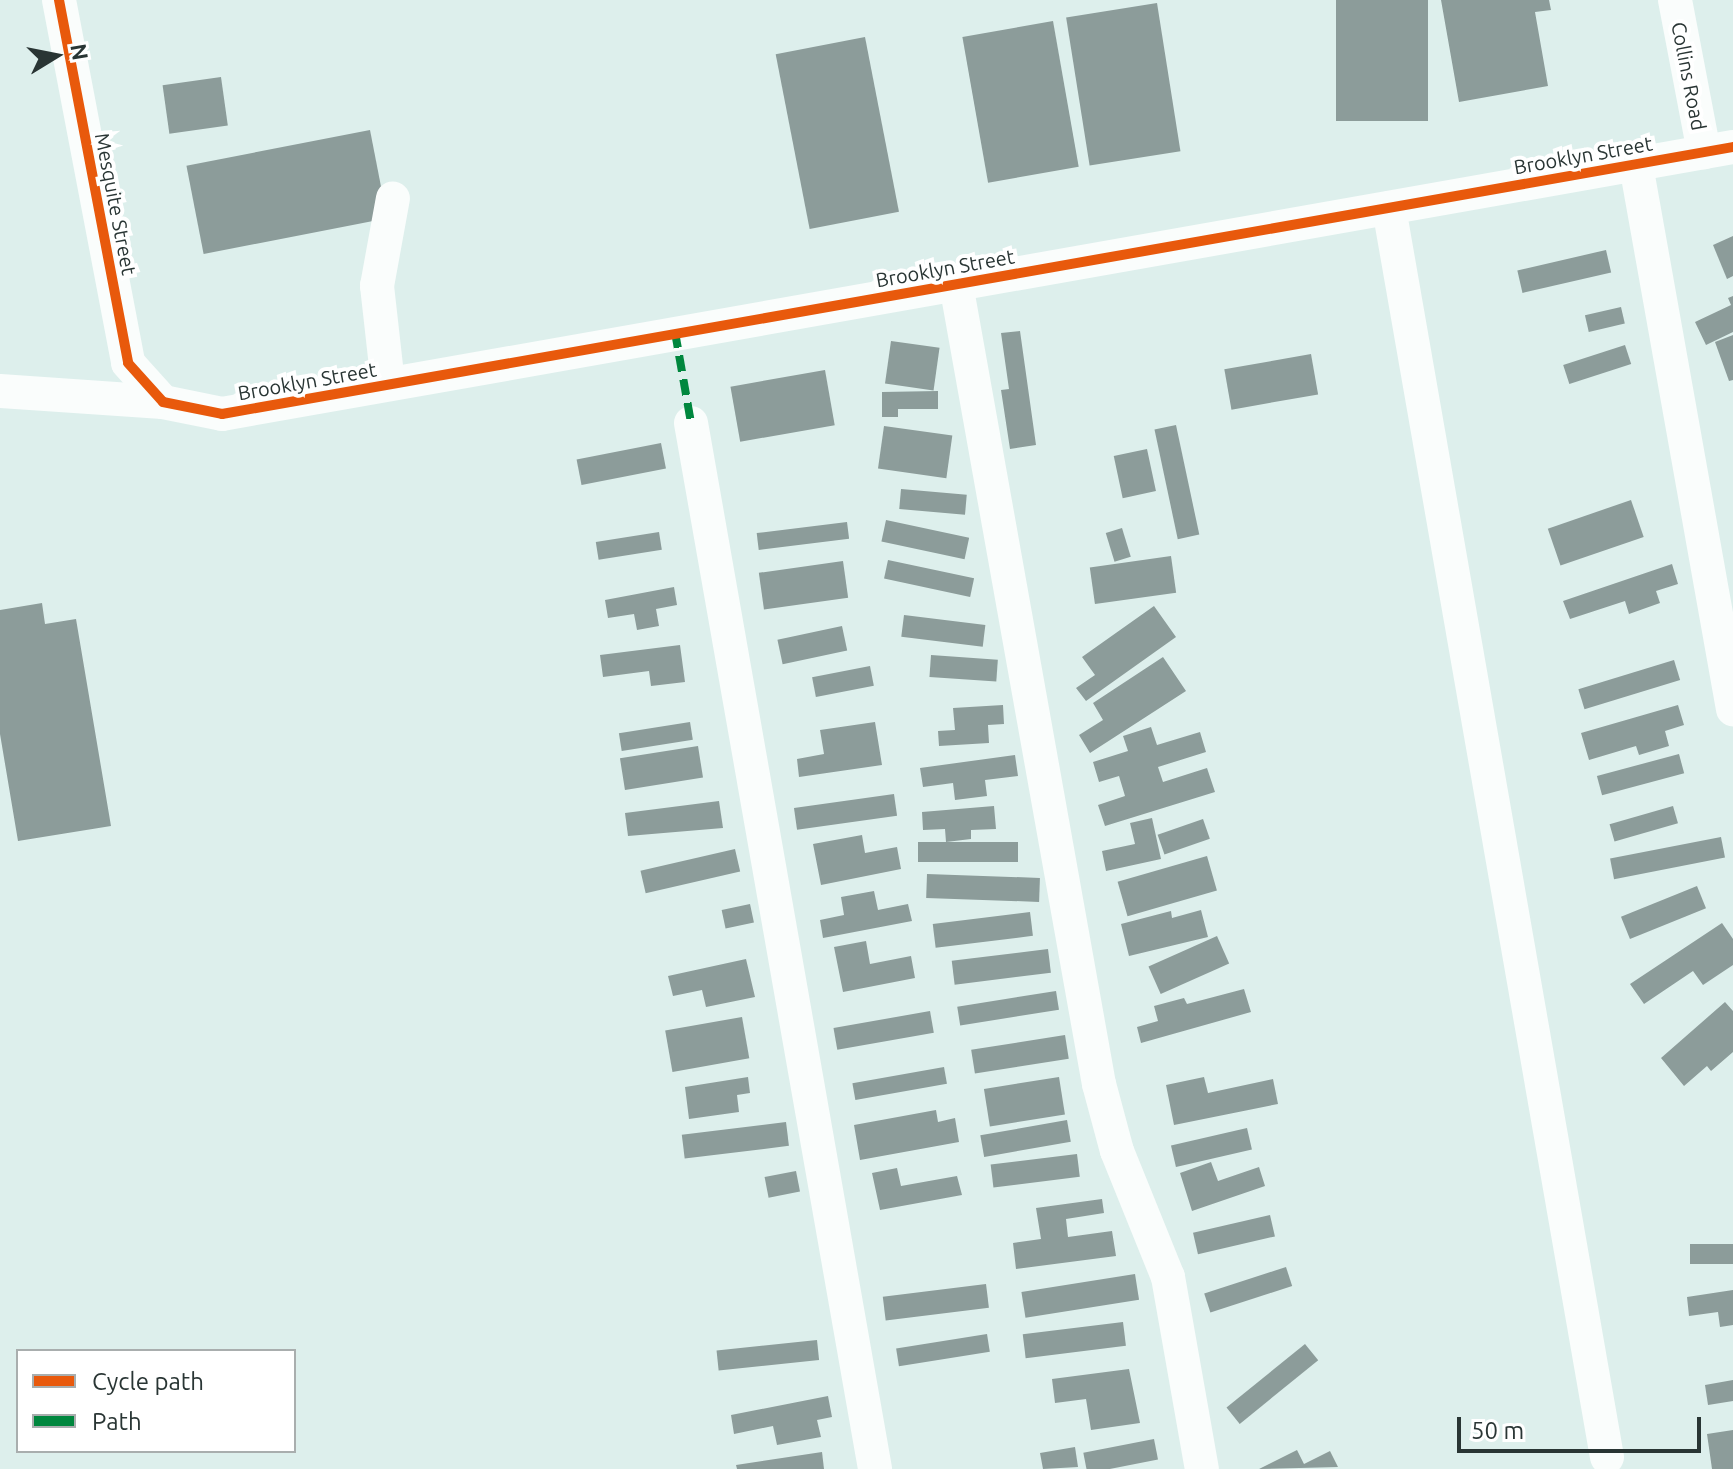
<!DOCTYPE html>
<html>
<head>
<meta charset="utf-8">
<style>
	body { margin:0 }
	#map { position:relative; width:1733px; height:1469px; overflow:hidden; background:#ddefec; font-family:Ubuntu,sans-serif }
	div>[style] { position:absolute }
	.building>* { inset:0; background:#8c9c9a; transform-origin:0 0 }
	.minor>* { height:34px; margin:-17px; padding:0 17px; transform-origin:17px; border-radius:17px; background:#fafdfc }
	.quiet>* { height:8px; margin-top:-4px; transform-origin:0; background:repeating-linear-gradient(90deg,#00873e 0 16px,transparent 0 24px) }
	.cycleway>* { height:10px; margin:-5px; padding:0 5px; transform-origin:5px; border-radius:5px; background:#e8590c }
	span { translate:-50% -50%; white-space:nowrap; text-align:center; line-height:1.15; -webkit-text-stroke:8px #fff; paint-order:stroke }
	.street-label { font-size:20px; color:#293534 }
	.legend { position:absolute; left:16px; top:1349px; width:280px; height:104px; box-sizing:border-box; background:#fff; border:2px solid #a9aeae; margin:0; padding:10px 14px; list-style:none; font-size:24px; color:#293534 }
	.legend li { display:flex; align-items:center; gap:16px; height:40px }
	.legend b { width:40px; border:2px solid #a9aeae }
	.north { position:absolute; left:16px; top:16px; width:80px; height:80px; -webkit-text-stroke:6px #fff; paint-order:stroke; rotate:80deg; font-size:22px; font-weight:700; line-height:32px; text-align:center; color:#293534 }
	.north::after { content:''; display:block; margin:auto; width:28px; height:36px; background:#293534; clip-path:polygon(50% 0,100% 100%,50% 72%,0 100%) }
	.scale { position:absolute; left:1457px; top:1417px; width:244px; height:36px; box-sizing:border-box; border:4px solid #293534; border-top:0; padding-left:10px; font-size:24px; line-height:28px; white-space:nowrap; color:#293534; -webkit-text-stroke:6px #fff; paint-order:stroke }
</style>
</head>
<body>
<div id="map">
	<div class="building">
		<i style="left:1336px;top:0;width:92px;height:121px"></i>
		<i style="clip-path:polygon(1441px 0,1549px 0,1551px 10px,1535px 12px,1548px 86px,1459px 102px)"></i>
		<i style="left:1157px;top:3px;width:150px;height:92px;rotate:81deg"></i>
		<i style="left:1053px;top:21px;width:148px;height:92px;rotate:80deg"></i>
		<i style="left:865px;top:37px;width:178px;height:91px;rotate:79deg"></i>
		<i style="left:221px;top:77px;width:49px;height:59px;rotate:82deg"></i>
		<i style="left:370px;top:130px;width:90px;height:187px;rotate:79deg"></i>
		<i style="clip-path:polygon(1733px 236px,1733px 276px,1727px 279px,1713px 245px)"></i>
		<i style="left:1606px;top:250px;width:23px;height:91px;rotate:77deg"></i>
		<i style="clip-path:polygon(1733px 296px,1733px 332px,1706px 345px,1695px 322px,1731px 305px,1728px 298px)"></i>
		<i style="left:1621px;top:307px;width:17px;height:37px;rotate:77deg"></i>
		<i style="clip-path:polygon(1020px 331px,1036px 445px,1010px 449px,1001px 390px,1009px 389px,1001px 333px)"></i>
		<i style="clip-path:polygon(1733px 335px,1733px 380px,1729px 381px,1715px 342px)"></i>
		<i style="left:891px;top:341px;width:49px;height:43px;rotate:8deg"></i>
		<i style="left:1625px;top:345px;width:20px;height:65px;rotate:72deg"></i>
		<i style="left:1311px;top:354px;width:41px;height:88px;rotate:80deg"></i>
		<i style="left:825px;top:370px;width:56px;height:96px;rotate:80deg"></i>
		<i style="clip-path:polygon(938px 391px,938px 409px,898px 409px,898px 417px,882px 417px,882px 392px)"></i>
		<i style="left:1176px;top:425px;width:112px;height:22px;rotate:78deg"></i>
		<i style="left:884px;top:426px;width:69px;height:43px;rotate:8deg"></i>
		<i style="left:661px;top:443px;width:26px;height:86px;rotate:79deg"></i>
		<i style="left:1147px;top:449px;width:43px;height:34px;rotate:78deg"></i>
		<i style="left:901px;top:489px;width:66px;height:20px;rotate:5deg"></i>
		<i style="left:1631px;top:500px;width:39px;height:88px;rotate:71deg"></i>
		<i style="left:886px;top:520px;width:85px;height:22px;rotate:12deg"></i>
		<i style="left:847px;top:522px;width:17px;height:91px;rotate:83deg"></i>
		<i style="left:1122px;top:528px;width:30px;height:17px;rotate:73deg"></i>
		<i style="left:659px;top:532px;width:18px;height:64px;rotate:81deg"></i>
		<i style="left:1171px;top:556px;width:37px;height:82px;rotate:82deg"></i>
		<i style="left:888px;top:560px;width:88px;height:19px;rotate:12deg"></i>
		<i style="left:843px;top:561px;width:37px;height:85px;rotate:82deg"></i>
		<i style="clip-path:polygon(1672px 564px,1678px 584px,1656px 591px,1660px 603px,1629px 614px,1625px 601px,1570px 619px,1563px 601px)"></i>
		<i style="clip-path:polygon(674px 587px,677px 605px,656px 609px,659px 626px,637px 630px,634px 614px,608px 618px,605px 600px)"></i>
		<i style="clip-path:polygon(42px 603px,45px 624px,76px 619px,111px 826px,18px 841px,0 734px,0 610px)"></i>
		<i style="clip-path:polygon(1154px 606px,1176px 637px,1086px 701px,1076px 688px,1095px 675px,1082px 657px)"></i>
		<i style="left:904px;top:615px;width:82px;height:22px;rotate:7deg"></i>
		<i style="left:842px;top:626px;width:25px;height:66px;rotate:78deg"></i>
		<i style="clip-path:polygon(680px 645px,685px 682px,651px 686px,649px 671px,603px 677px,600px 655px)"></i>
		<i style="left:931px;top:655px;width:67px;height:22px;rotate:4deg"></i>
		<i style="clip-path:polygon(1163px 657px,1186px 691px,1090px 753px,1079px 735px,1103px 720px,1093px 703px)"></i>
		<i style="left:1674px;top:660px;width:21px;height:100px;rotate:73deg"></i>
		<i style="left:870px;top:666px;width:20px;height:59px;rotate:79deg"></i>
		<i style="clip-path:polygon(1003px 705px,1004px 724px,988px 725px,989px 743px,939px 746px,938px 731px,955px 730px,953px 708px)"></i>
		<i style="clip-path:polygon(1678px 705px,1684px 725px,1665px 731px,1669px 746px,1639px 755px,1636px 746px,1589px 760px,1581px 733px)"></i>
		<i style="left:690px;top:722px;width:18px;height:72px;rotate:81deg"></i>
		<i style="clip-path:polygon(875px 722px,882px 765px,799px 777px,797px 759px,824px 754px,820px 730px)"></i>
		<i style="clip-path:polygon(1151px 727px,1157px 745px,1200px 732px,1206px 752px,1158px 767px,1163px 782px,1207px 768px,1215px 792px,1105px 826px,1098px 805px,1125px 796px,1119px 776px,1099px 782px,1093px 762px,1128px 751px,1123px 736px)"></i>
		<i style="left:698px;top:746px;width:32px;height:79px;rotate:81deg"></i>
		<i style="left:1679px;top:754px;width:20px;height:85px;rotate:75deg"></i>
		<i style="clip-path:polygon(1015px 755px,1018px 776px,985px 780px,987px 796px,955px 800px,953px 783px,923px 787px,920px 768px)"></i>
		<i style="left:894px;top:794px;width:22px;height:101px;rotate:82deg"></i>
		<i style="clip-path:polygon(719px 801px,723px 828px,628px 836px,625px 813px)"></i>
		<i style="clip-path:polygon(994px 806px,996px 829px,971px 830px,971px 839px,946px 842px,945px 829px,923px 830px,922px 812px)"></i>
		<i style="left:1673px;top:806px;width:18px;height:66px;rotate:74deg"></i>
		<i style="clip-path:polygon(1152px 818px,1161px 859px,1106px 871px,1102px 851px,1135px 844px,1130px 823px)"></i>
		<i style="left:1203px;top:819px;width:21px;height:48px;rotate:71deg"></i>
		<i style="clip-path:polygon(862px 835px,865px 853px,897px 847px,901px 869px,821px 885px,813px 844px)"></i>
		<i style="left:1721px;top:837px;width:21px;height:113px;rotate:79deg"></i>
		<i style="left:1018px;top:842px;width:20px;height:100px;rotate:90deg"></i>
		<i style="left:735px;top:849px;width:23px;height:97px;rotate:77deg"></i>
		<i style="left:1207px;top:856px;width:36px;height:93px;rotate:74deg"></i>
		<i style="left:927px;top:874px;width:113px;height:24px;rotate:2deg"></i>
		<i style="left:1697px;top:886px;width:24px;height:82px;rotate:68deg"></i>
		<i style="clip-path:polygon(874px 891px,878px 910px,908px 904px,912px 921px,823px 938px,820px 920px,844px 915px,841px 897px)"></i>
		<i style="left:750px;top:904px;width:19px;height:29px;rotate:78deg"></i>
		<i style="clip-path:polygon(1201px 910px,1208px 937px,1129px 956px,1121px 924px,1171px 911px,1172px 918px)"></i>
		<i style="left:1030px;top:912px;width:24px;height:98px;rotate:83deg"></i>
		<i style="clip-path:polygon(1722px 923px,1733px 939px,1733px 965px,1703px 985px,1693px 971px,1644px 1004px,1630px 984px)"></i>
		<i style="left:1217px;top:936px;width:30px;height:75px;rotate:66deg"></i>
		<i style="clip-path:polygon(866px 941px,870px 964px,911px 956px,915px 978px,843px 992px,834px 947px)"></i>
		<i style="left:1048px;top:949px;width:24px;height:97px;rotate:83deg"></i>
		<i style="clip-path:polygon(746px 959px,755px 997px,706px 1007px,702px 990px,673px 996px,668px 976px)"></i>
		<i style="clip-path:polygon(1244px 989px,1251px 1012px,1141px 1043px,1137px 1027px,1158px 1021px,1154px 1006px,1184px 998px,1187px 1004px)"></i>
		<i style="left:1056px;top:991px;width:19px;height:100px;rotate:81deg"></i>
		<i style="clip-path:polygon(1725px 1002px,1733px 1011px,1733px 1052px,1711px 1071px,1707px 1066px,1684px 1086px,1661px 1058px)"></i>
		<i style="left:930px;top:1011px;width:22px;height:98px;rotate:80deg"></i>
		<i style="left:742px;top:1017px;width:42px;height:78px;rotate:80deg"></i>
		<i style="left:1065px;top:1035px;width:24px;height:95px;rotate:81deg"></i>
		<i style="left:944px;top:1067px;width:17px;height:93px;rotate:80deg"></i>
		<i style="clip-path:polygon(748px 1077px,750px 1093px,737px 1095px,739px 1112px,689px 1119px,685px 1087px)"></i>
		<i style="left:1059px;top:1077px;width:38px;height:76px;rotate:81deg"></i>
		<i style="clip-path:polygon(1204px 1077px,1208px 1093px,1273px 1079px,1278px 1104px,1174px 1125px,1166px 1085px)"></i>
		<i style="clip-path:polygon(936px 1110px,938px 1122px,955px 1118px,959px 1142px,860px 1160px,854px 1125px)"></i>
		<i style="left:1067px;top:1120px;width:22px;height:88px;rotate:80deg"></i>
		<i style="left:786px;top:1122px;width:24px;height:105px;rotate:83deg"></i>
		<i style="left:1247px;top:1128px;width:22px;height:78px;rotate:77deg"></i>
		<i style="left:1077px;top:1154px;width:23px;height:87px;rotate:83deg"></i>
		<i style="clip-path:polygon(1211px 1162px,1218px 1181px,1259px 1167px,1265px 1186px,1192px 1211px,1180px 1173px)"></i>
		<i style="clip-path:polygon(897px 1168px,901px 1186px,957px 1176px,962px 1195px,880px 1210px,872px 1173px)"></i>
		<i style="left:796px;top:1171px;width:21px;height:32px;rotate:79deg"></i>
		<i style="clip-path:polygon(1102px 1199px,1104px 1213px,1066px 1219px,1068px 1237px,1112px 1231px,1116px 1256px,1016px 1269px,1013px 1243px,1041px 1239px,1036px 1208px)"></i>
		<i style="left:1270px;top:1215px;width:22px;height:79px;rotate:77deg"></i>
		<i style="left:1733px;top:1244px;width:20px;height:43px;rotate:90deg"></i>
		<i style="left:1286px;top:1267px;width:20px;height:86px;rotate:72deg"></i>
		<i style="left:1135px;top:1274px;width:26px;height:115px;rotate:81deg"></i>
		<i style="left:986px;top:1284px;width:24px;height:104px;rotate:83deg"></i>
		<i style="clip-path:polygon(1733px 1290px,1733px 1325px,1720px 1327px,1718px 1312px,1689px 1316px,1687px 1297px)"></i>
		<i style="left:1123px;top:1322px;width:24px;height:101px;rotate:83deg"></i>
		<i style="left:987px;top:1334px;width:18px;height:92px;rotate:81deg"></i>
		<i style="left:817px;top:1340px;width:20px;height:101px;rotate:84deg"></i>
		<i style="left:1305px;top:1344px;width:21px;height:101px;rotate:51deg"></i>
		<i style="clip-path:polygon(1129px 1369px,1140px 1423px,1091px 1430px,1086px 1399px,1055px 1403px,1052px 1379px)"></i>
		<i style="clip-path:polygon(1733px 1380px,1733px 1401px,1708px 1405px,1705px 1385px)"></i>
		<i style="clip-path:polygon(828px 1396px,832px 1417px,817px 1420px,821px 1437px,777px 1445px,773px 1426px,734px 1434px,731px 1415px)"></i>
		<i style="clip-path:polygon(1733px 1430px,1733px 1469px,1712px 1469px,1707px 1434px)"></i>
		<i style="left:1154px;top:1439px;width:21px;height:72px;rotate:79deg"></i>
		<i style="clip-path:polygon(1075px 1447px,1078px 1467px,1043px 1469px,1040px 1453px)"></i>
		<i style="clip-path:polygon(1297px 1450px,1304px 1464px,1330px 1451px,1338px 1467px,1259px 1469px)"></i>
		<i style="clip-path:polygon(822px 1452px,824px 1469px,737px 1469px,736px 1465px)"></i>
	</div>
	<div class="minor">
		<i style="left:59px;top:0;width:369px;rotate:79.2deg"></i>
		<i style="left:128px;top:363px;width:52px;rotate:48.1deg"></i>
		<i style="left:1675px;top:0;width:155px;rotate:79.2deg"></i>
		<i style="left:1636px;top:165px;width:553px;rotate:79.89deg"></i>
		<i style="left:1389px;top:208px;width:1268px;rotate:80.1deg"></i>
		<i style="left:956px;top:284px;width:813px;rotate:79.87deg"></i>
		<i style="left:1099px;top:1084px;width:69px;rotate:75deg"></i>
		<i style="left:1117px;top:1151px;width:136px;rotate:68deg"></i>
		<i style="left:1168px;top:1277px;width:195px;rotate:80deg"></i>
		<i style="left:388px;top:384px;width:99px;rotate:-96.4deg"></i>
		<i style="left:377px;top:286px;width:89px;rotate:-79.7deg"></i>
		<i style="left:0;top:391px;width:163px;rotate:3.9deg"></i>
		<i style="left:163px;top:402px;width:60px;rotate:11.5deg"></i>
		<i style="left:222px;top:414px;width:1534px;rotate:-10.02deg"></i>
		<i style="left:691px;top:423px;width:1062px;rotate:80.02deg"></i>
	</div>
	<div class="quiet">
		<i style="left:675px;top:332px;width:92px;rotate:80deg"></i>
	</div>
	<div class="cycleway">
		<i style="left:59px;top:0;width:369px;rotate:79.2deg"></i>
		<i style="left:128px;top:363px;width:52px;rotate:48.1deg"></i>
		<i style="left:163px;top:402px;width:60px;rotate:11.5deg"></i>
		<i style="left:222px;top:414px;width:1534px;rotate:-10.02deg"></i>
	</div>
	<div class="street-label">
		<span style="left:1689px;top:76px;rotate:79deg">Collins Road</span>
		<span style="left:1583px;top:155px;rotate:-10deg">Brooklyn Street</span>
		<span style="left:116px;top:204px;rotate:79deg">Mesquite Street</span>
		<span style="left:945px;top:268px;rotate:-10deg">Brooklyn Street</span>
		<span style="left:307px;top:381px;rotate:-10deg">Brooklyn Street</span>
	</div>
	<ul class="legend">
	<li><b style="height:10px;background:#e8590c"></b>Cycle path</li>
	<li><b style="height:10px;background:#00873e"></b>Path</li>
	</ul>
	<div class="north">N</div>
	<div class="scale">50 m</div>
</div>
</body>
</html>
